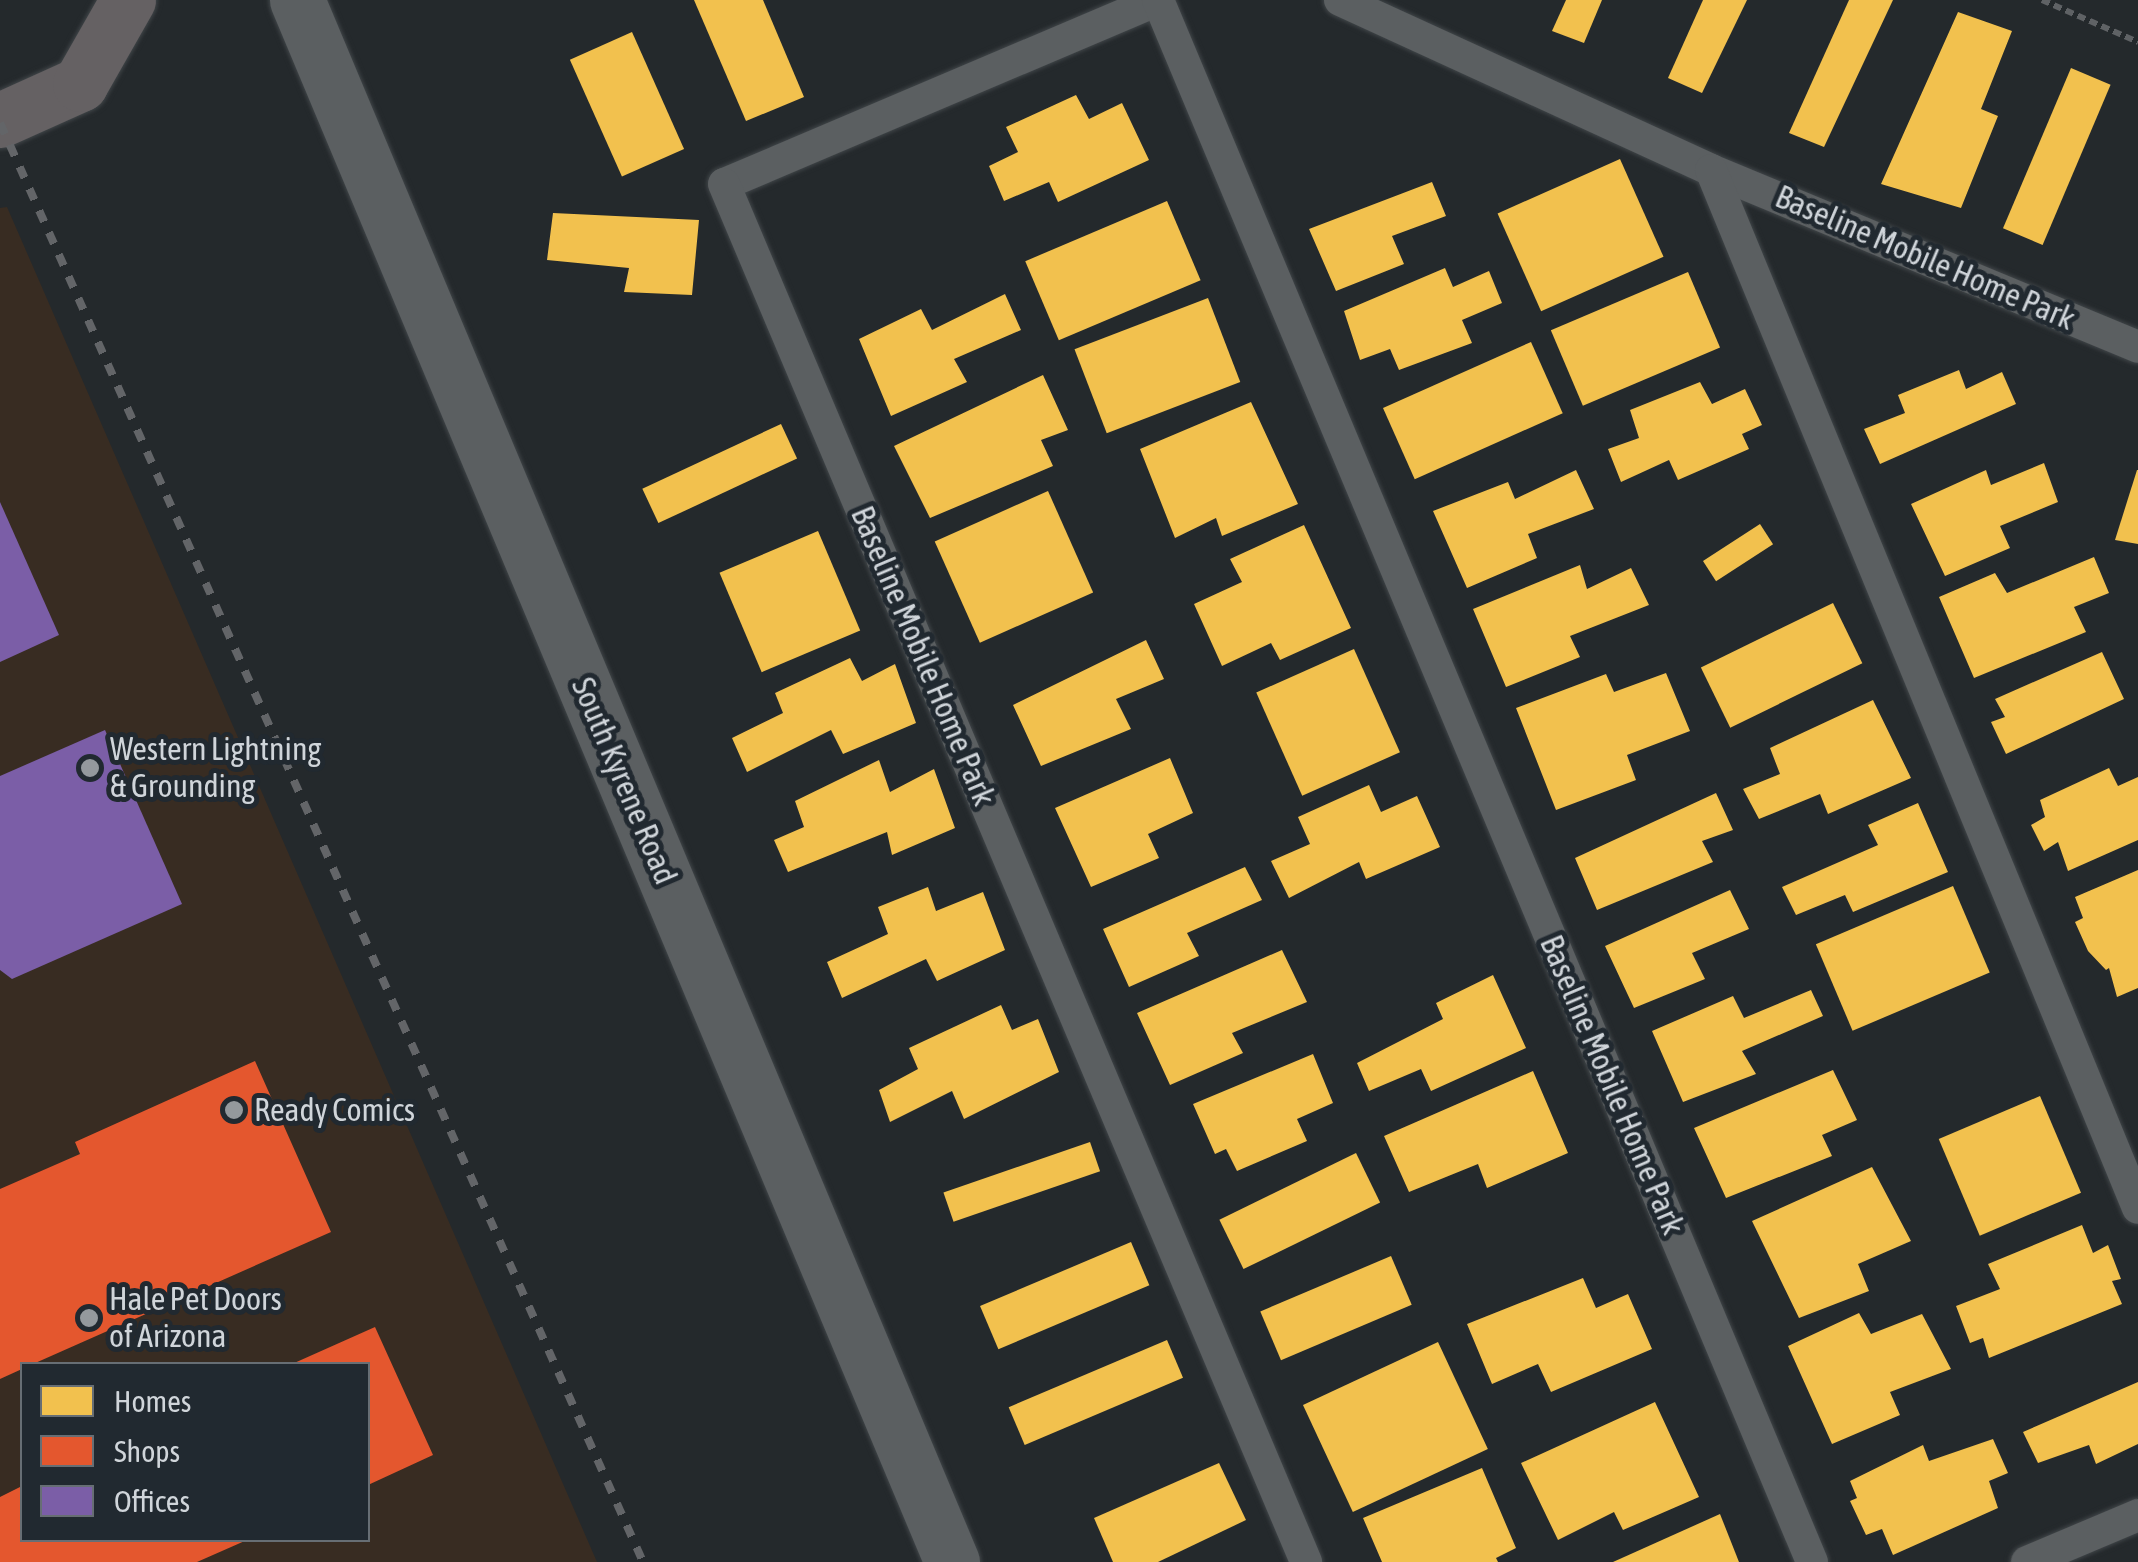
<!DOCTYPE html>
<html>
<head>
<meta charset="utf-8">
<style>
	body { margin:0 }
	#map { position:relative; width:2138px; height:1562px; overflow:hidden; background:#24292c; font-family:"Asap Condensed",sans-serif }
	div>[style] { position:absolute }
	.commercial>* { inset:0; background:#382c22 }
	.homes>* { inset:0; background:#f2c14e; transform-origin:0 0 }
	.shops>* { inset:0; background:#e4572e }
	.offices>* { inset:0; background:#7b5ea7 }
	.path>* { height:6px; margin-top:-3px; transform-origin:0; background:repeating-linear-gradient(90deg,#5f6265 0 8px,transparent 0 13px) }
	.roads { filter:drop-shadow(0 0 2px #404548) drop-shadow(0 0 2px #404548) }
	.lane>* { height:32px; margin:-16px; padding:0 16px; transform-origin:16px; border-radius:16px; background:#5b5f61 }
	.street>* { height:55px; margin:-27.5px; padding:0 27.5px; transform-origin:27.5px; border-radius:27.5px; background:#5b5f61 }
	.primary>* { height:55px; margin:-27.5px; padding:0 27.5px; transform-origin:27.5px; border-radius:27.5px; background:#656163 }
	.rail>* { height:8px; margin-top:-4px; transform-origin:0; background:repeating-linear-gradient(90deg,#636568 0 12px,transparent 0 24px) }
	.dots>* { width:28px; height:28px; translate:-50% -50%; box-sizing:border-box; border:5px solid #212930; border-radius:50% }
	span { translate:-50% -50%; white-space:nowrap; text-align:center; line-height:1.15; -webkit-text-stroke:10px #212930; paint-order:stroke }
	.street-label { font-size:32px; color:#d0d5da }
	.poi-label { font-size:32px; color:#d0d5da }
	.left { translate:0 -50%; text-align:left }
	.legend { position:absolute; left:20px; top:1362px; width:350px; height:180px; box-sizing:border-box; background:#212930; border:2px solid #676e74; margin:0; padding:12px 18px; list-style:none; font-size:30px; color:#d0d5da }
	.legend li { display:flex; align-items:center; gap:20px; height:50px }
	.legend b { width:50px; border:2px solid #676e74 }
</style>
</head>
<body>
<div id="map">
	<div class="commercial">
		<i style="clip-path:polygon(evenodd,7px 207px,597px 1562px,0 1562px,0 208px,7px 207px,22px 1364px,368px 1364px,368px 1540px,22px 1540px,22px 1364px)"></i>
	</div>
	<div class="homes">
		<i style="clip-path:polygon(694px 0,763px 0,804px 97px,746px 121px)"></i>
		<i style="clip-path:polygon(1566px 0,1602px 0,1584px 43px,1552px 31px)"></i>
		<i style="clip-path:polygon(1703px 0,1747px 0,1702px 93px,1668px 78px)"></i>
		<i style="clip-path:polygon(1849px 0,1893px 0,1824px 147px,1789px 133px)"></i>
		<i style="clip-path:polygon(1958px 12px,2012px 31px,1981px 109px,1998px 116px,1961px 208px,1881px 184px)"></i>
		<i style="left:632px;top:32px;width:128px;height:68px;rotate:66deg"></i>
		<i style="left:2071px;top:68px;width:43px;height:174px;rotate:23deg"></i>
		<i style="clip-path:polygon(1076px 95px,1089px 119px,1122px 103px,1149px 160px,1058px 202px,1049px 182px,1004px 201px,989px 166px,1018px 152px,1006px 127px)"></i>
		<i style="left:1620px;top:159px;width:107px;height:134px;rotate:66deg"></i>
		<i style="clip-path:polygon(1432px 182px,1446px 216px,1392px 236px,1404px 264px,1336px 291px,1309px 229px)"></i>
		<i style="left:1167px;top:201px;width:86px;height:154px;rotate:67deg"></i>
		<i style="clip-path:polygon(553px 213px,699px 220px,692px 295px,624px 292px,629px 268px,547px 260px)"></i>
		<i style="clip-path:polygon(1445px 268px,1453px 287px,1489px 271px,1502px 303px,1462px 320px,1472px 343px,1399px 370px,1390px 349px,1360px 360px,1344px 311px)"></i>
		<i style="left:1688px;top:272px;width:82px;height:149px;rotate:67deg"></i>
		<i style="clip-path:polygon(1005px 294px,1021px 330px,954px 359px,967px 382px,891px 416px,859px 339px,921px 309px,932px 330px)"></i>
		<i style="left:1208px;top:298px;width:90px;height:143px;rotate:69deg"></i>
		<i style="left:1531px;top:342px;width:78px;height:162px;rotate:66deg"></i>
		<i style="clip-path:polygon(1959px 370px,1966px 389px,2002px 372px,2016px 404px,1880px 464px,1864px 429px,1905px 413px,1898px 395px)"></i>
		<i style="clip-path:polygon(1043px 375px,1068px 430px,1041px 440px,1053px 466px,930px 518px,894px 446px)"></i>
		<i style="clip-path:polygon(1700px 382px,1712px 404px,1745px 389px,1762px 425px,1742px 434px,1749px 449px,1678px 480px,1669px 460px,1621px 482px,1608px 449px,1639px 438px,1630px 410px)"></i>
		<i style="clip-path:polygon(1251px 402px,1298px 504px,1222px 536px,1216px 518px,1175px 538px,1140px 449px)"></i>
		<i style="left:781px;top:424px;width:38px;height:153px;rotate:65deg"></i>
		<i style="clip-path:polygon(2044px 463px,2058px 502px,2000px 526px,2010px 548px,1945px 576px,1911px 504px,1986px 470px,1991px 485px)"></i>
		<i style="clip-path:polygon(1576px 470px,1594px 509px,1528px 534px,1537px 558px,1467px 588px,1433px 511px,1508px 482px,1515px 499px)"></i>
		<i style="clip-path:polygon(2137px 470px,2138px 470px,2138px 544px,2115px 540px)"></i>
		<i style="left:1048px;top:491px;width:111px;height:124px;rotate:66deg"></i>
		<i style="left:1760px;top:524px;width:24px;height:68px;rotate:57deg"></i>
		<i style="clip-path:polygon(1304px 525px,1351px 628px,1280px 660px,1271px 643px,1222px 666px,1194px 604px,1242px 582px,1230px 559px)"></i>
		<i style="left:818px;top:531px;width:108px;height:107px;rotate:67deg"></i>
		<i style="clip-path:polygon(2094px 557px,2109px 593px,2074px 607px,2086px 632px,1974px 678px,1939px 597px,1995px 573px,2007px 593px)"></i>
		<i style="clip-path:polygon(1580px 565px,1587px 589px,1631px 568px,1649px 605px,1570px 636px,1580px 657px,1506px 687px,1473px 609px)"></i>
		<i style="left:1833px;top:603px;width:67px;height:147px;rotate:64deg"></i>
		<i style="clip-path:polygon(1146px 640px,1164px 679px,1116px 699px,1131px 729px,1041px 766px,1013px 705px)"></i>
		<i style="left:1354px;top:649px;width:113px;height:107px;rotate:66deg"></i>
		<i style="clip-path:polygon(2102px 652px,2124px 699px,2006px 754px,1991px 722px,2005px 717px,1995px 699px)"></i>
		<i style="clip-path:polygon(850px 658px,862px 681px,895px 664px,916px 723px,843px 754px,831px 730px,747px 772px,732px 738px,783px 713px,775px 693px)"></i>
		<i style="clip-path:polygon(1666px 673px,1690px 731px,1627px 755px,1636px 780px,1556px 810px,1516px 708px,1606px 674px,1614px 692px)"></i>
		<i style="clip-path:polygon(1873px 700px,1911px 778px,1828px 814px,1820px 794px,1759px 819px,1743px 789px,1780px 774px,1770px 748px)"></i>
		<i style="clip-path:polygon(1170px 758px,1193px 813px,1148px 834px,1159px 858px,1091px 887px,1055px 808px)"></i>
		<i style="clip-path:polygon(879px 760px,890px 792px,934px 769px,955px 828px,892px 855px,887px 832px,788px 872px,774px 840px,804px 827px,795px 801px)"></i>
		<i style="clip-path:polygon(2109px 768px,2118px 786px,2138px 777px,2138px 840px,2068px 871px,2058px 842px,2044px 851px,2031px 825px,2045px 817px,2040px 800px)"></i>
		<i style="clip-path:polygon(1369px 785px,1381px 812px,1417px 796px,1440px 847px,1366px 879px,1359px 862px,1289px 898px,1271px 861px,1310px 844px,1298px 817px)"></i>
		<i style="clip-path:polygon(1716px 793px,1733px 830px,1702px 841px,1713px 862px,1597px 910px,1575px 858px)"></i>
		<i style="clip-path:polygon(1918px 803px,1948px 872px,1853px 912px,1845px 895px,1796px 915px,1782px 887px,1878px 845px,1868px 825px)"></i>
		<i style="clip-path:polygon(1245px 867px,1262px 900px,1187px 933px,1199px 956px,1129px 987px,1103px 929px)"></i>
		<i style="clip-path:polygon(2138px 870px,2138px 988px,2117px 997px,2109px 968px,2106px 970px,2088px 951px,2075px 922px,2083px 918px,2075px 897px)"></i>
		<i style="left:1953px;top:886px;width:94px;height:149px;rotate:67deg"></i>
		<i style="clip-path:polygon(928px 887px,936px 911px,983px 892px,1005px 950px,937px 981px,926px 959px,842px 998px,827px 962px,888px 934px,878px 907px)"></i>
		<i style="clip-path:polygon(1730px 890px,1749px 929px,1692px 953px,1705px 979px,1634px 1008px,1605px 946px)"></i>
		<i style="clip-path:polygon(1282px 950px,1307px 1002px,1232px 1033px,1243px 1053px,1170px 1085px,1137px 1013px)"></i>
		<i style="clip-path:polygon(1493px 975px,1526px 1048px,1431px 1091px,1421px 1069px,1369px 1091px,1357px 1063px,1443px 1019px,1436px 1003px)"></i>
		<i style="clip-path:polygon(1811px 990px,1823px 1016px,1742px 1051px,1756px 1074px,1683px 1102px,1652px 1031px,1733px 996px,1744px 1018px)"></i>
		<i style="clip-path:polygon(1001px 1005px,1012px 1030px,1038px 1019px,1059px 1072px,964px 1119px,952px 1091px,890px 1122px,879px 1090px,918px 1069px,909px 1048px)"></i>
		<i style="clip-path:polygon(1313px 1054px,1333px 1103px,1297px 1119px,1307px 1141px,1237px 1171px,1226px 1149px,1215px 1154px,1193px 1104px)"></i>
		<i style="clip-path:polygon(1833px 1070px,1857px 1120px,1822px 1135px,1832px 1156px,1726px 1198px,1694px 1128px)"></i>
		<i style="clip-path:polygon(1533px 1071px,1568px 1153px,1487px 1188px,1478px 1164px,1409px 1192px,1384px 1136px)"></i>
		<i style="left:2040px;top:1096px;width:105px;height:110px;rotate:67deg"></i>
		<i style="left:1090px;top:1142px;width:31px;height:155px;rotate:71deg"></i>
		<i style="left:1356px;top:1153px;width:55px;height:152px;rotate:64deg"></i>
		<i style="clip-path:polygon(1872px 1167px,1911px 1241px,1858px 1264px,1869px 1291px,1799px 1318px,1752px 1221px)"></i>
		<i style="clip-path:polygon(2082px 1225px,2093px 1253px,2108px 1245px,2121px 1279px,2112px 1281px,2122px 1304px,1989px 1358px,1983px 1338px,1970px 1343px,1956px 1306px,2000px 1289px,1988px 1264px)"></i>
		<i style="left:1131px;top:1242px;width:47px;height:164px;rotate:67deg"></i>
		<i style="left:1391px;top:1256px;width:53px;height:142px;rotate:67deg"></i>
		<i style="clip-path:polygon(1583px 1278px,1596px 1308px,1628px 1294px,1652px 1349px,1551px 1392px,1538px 1364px,1492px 1384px,1467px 1324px)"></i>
		<i style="clip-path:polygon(1859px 1313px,1871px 1334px,1922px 1314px,1951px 1369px,1890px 1392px,1900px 1415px,1832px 1444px,1788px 1346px)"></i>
		<i style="left:1167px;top:1340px;width:41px;height:172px;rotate:67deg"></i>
		<i style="left:1438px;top:1342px;width:118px;height:149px;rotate:65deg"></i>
		<i style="clip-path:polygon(2138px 1382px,2138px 1444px,2096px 1464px,2089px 1445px,2038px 1463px,2023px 1432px)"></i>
		<i style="clip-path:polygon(1655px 1402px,1699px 1497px,1623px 1530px,1614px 1512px,1558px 1540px,1521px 1463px)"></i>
		<i style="clip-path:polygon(1993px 1439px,2008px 1473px,1989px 1481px,1998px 1508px,1893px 1555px,1882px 1529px,1866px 1535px,1850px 1501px,1857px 1498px,1850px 1481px,1923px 1445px,1929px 1461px)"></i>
		<i style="clip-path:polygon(1219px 1463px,1246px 1520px,1158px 1562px,1113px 1562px,1094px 1518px)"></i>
		<i style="clip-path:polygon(1482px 1468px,1516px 1548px,1496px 1558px,1498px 1562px,1382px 1562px,1363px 1518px)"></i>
		<i style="clip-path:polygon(1720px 1514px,1739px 1562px,1613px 1562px)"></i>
	</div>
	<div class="shops">
		<i style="clip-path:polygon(255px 1061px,331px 1232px,33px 1364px,22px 1364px,22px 1369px,0 1379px,0 1189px,80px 1154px,75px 1142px)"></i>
		<i style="clip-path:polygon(375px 1327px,433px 1455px,368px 1485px,368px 1364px,292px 1364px)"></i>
		<i style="clip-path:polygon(22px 1486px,22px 1540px,247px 1540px,197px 1562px,0 1562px,0 1497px)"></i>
	</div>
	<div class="offices">
		<i style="clip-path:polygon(0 502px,59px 635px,0 662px)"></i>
		<i style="clip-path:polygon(105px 730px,182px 904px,12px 979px,0 970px,0 776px)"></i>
	</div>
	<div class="path">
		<i style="left:2042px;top:0;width:105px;rotate:23.6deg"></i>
	</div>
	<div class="roads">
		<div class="lane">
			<i style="left:1158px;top:0;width:471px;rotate:157deg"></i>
			<i style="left:724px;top:184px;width:1496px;rotate:67.1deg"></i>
			<i style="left:1158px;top:0;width:1693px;rotate:67.28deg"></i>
			<i style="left:1340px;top:0;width:408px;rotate:24.6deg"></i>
			<i style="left:1711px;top:170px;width:462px;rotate:22.5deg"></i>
			<i style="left:1711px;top:170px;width:1122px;rotate:67.64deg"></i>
			<i style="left:2027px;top:1562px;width:121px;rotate:-22.9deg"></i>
		</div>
		<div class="street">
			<i style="left:297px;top:0;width:1694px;rotate:67.25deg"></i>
		</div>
		<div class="primary">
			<i style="left:0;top:120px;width:88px;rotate:-24.2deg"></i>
			<i style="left:80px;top:84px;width:97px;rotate:-60.3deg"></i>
		</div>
	</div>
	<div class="rail">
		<i style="left:0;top:123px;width:1576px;rotate:65.92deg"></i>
	</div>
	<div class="dots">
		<i style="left:90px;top:768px;background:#94999d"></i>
		<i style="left:234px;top:1110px;background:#94999d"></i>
		<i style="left:89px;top:1318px;background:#94999d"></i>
	</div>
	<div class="street-label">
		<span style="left:1925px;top:258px;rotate:23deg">Baseline Mobile Home Park</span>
		<span style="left:923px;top:656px;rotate:67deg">Baseline Mobile Home Park</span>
		<span style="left:624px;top:781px;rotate:67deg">South Kyrene Road</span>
		<span style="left:1612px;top:1085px;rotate:67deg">Baseline Mobile Home Park</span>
	</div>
	<div class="poi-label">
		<span class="left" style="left:110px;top:768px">Western Lightning<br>&amp; Grounding</span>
		<span class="left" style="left:254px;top:1110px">Ready Comics</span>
		<span class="left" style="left:109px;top:1318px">Hale Pet Doors<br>of Arizona</span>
	</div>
	<ul class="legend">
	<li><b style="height:28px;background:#f2c14e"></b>Homes</li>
	<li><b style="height:28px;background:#e4572e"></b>Shops</li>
	<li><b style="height:28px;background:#7b5ea7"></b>Offices</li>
	</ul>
</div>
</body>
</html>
